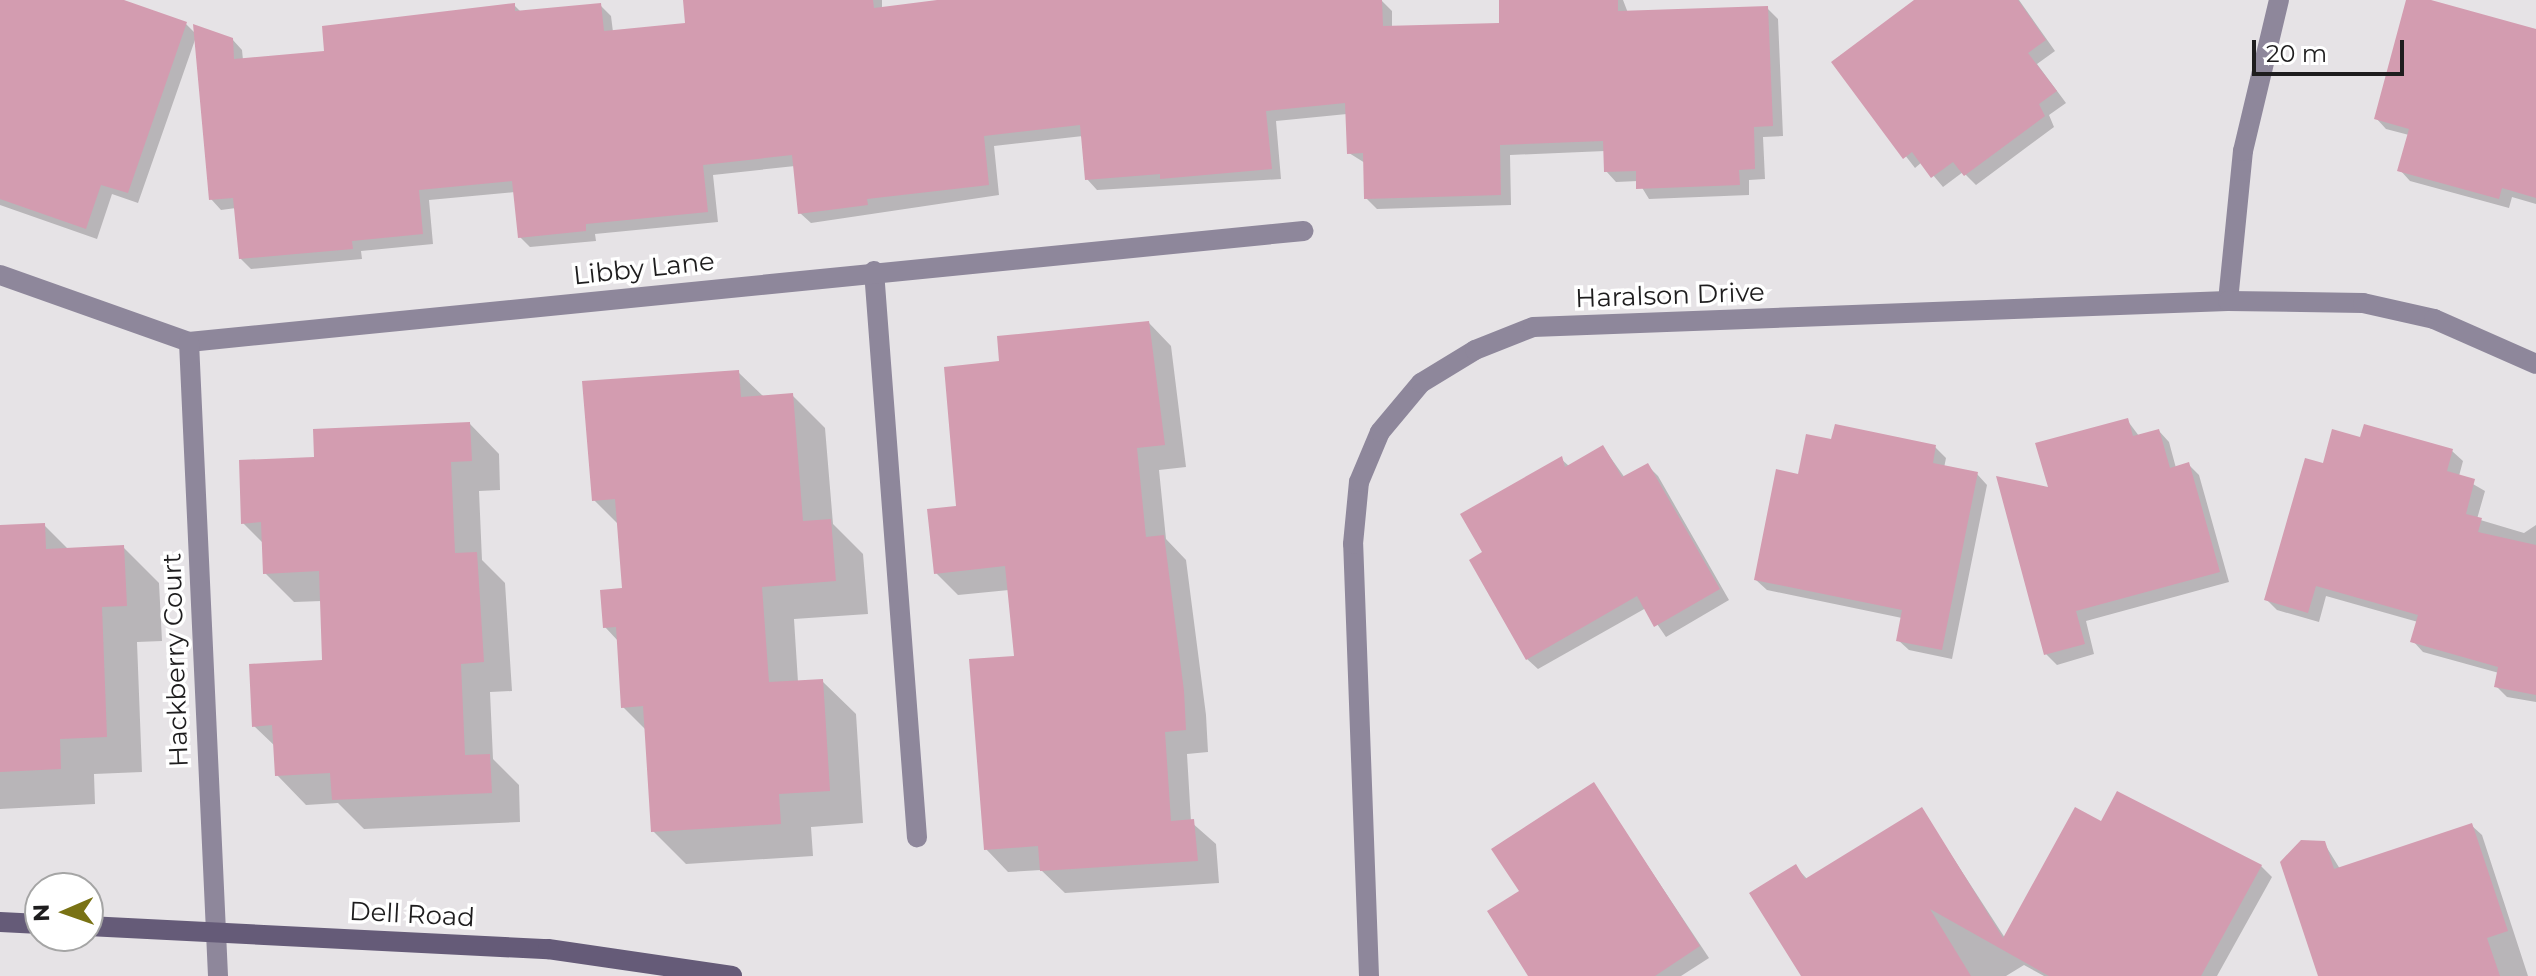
<!DOCTYPE html>
<html>
<head>
<meta charset="utf-8">
<style>
	body { margin:0 }
	#map { position:relative; width:2536px; height:976px; overflow:hidden; background:#e6e3e6; font-family:Montserrat,sans-serif }
	div>[style] { position:absolute }
	.shadow>* { inset:0; background:#0003 }
	.building>* { inset:0; background:#d39cb0 }
	.lane>* { height:20px; margin:-10px; padding:0 10px; transform-origin:10px; border-radius:10px; background:#8e879b }
	.street>* { height:20px; margin:-10px; padding:0 10px; transform-origin:10px; border-radius:10px; background:#8e879b }
	.secondary>* { height:20px; margin:-10px; padding:0 10px; transform-origin:10px; border-radius:10px; background:#655b78 }
	span { translate:-50% -50%; white-space:nowrap; text-align:center; line-height:1.15; -webkit-text-stroke:7px #fff; paint-order:stroke }
	.street-label { font-size:26px; color:#1e1d1e }
	.north { position:absolute; left:24px; top:872px; width:80px; height:80px; box-sizing:border-box; background:#fff; border:2px solid #a5a5a5; border-radius:50%; rotate:268deg; font-size:22px; font-weight:700; line-height:32px; text-align:center; color:#1e1d1e }
	.north::after { content:''; display:block; margin:auto; width:28px; height:36px; background:#797214; clip-path:polygon(50% 0,100% 100%,50% 72%,0 100%) }
	.scale { position:absolute; left:2252px; top:40px; width:152px; height:36px; box-sizing:border-box; border:4px solid #1e1d1e; border-top:0; padding-left:10px; font-size:24px; line-height:28px; white-space:nowrap; color:#1e1d1e; -webkit-text-stroke:6px #fff; paint-order:stroke }
</style>
</head>
<body>
<div id="map">
	<div class="shadow">
		<i style="clip-path:polygon(0 0,110px 0,186px 24px,195px 33px,232px 39px,242px 50px,243px 60px,326px 52px,514px 5px,521px 12px,600px 5px,611px 16px,613px 32px,687px 25px,685px 0,882px 0,882px 9px,953px 0,1381px 0,1392px 11px,1392px 28px,1502px 25px,1501px 0,1623px 0,1628px 13px,1767px 8px,1778px 19px,1783px 136px,1763px 137px,1765px 179px,1749px 180px,1749px 195px,1649px 199px,1638px 181px,1616px 182px,1606px 171px,1605px 151px,1510px 155px,1511px 205px,1377px 209px,1366px 198px,1365px 163px,1349px 153px,1347px 114px,1276px 121px,1281px 179px,1097px 190px,1087px 179px,1083px 136px,994px 146px,999px 195px,811px 223px,800px 213px,795px 166px,713px 175px,718px 222px,595px 234px,596px 241px,530px 247px,520px 237px,515px 192px,429px 200px,433px 244px,361px 251px,362px 259px,251px 269px,240px 258px,236px 208px,221px 210px,211px 199px,196px 37px,138px 203px,112px 194px,97px 239px,0 205px)"></i>
		<i style="clip-path:polygon(1916px 0,2019px 0,2055px 51px,2037px 64px,2066px 103px,2049px 115px,2054px 127px,1976px 185px,1963px 172px,1943px 187px,1922px 162px,1915px 168px,1833px 62px)"></i>
		<i style="clip-path:polygon(2408px 0,2536px 32px,2536px 204px,2512px 197px,2509px 208px,2410px 181px,2400px 170px,2409px 135px,2386px 129px,2376px 118px)"></i>
		<i style="clip-path:polygon(1149px 323px,1171px 346px,1186px 467px,1159px 470px,1166px 539px,1186px 560px,1206px 715px,1208px 752px,1187px 754px,1191px 822px,1216px 844px,1219px 883px,1065px 893px,1041px 870px,1008px 872px,986px 849px,1016px 658px,1009px 590px,958px 595px,936px 573px,1002px 363px)"></i>
		<i style="clip-path:polygon(738px 372px,764px 397px,792px 395px,825px 428px,833px 524px,863px 554px,868px 614px,794px 619px,798px 682px,822px 681px,856px 714px,863px 823px,811px 827px,813px 856px,686px 864px,653px 831px,647px 731px,623px 707px,619px 642px,605px 627px,624px 590px,619px 525px,594px 500px)"></i>
		<i style="clip-path:polygon(2127px 420px,2139px 436px,2159px 431px,2169px 442px,2176px 468px,2188px 464px,2199px 475px,2229px 582px,2086px 621px,2094px 654px,2057px 665px,2046px 654px,2051px 489px)"></i>
		<i style="clip-path:polygon(470px 424px,499px 454px,500px 490px,479px 491px,482px 560px,505px 583px,512px 691px,490px 692px,493px 759px,519px 785px,520px 822px,364px 829px,338px 803px,306px 805px,277px 775px,276px 747px,254px 726px,324px 662px,322px 601px,294px 602px,265px 573px,264px 544px,243px 523px,316px 459px)"></i>
		<i style="clip-path:polygon(2362px 440px,2452px 451px,2463px 461px,2459px 476px,2485px 491px,2477px 519px,2524px 533px,2536px 525px,2536px 702px,2507px 697px,2496px 686px,2499px 673px,2423px 652px,2413px 641px,2418px 622px,2326px 596px,2319px 622px,2277px 610px,2267px 600px,2324px 465px)"></i>
		<i style="clip-path:polygon(1832px 441px,1935px 447px,1946px 458px,1944px 468px,1977px 474px,1987px 485px,1952px 659px,1909px 650px,1898px 640px,1902px 618px,1767px 590px,1756px 580px,1799px 476px)"></i>
		<i style="clip-path:polygon(1603px 447px,1625px 478px,1647px 465px,1658px 476px,1729px 600px,1666px 637px,1646px 608px,1538px 669px,1527px 659px,1485px 553px,1561px 459px,1569px 466px)"></i>
		<i style="clip-path:polygon(44px 525px,69px 550px,123px 547px,159px 583px,162px 641px,137px 642px,142px 772px,94px 774px,95px 804px,0 809px,0 527px)"></i>
		<i style="clip-path:polygon(1594px 785px,1709px 958px,1681px 976px,1531px 976px,1522px 891px)"></i>
		<i style="clip-path:polygon(1922px 810px,2005px 938px,2101px 824px,2261px 866px,2272px 877px,2217px 976px,2044px 976px,2024px 965px,2006px 976px,1803px 976px,1796px 867px,1808px 880px)"></i>
		<i style="clip-path:polygon(2471px 825px,2482px 835px,2528px 976px,2320px 976px,2324px 843px,2340px 869px)"></i>
	</div>
	<div class="building">
		<i style="clip-path:polygon(0 0,124px 0,187px 22px,128px 193px,101px 185px,86px 229px,0 199px)"></i>
		<i style="clip-path:polygon(683px 0,873px 0,874px 8px,937px 0,1382px 0,1383px 26px,1499px 23px,1499px 0,1618px 0,1618px 11px,1768px 6px,1773px 126px,1754px 127px,1755px 169px,1739px 170px,1740px 185px,1636px 189px,1636px 171px,1604px 172px,1603px 141px,1500px 145px,1501px 195px,1364px 199px,1363px 153px,1347px 154px,1345px 103px,1266px 111px,1272px 169px,1160px 179px,1160px 174px,1085px 180px,1080px 125px,984px 136px,989px 185px,867px 199px,868px 205px,798px 214px,792px 155px,703px 165px,708px 212px,586px 224px,586px 231px,518px 238px,512px 181px,419px 190px,423px 234px,352px 241px,353px 249px,239px 259px,233px 198px,209px 200px,193px 24px,233px 38px,234px 59px,324px 51px,322px 26px,515px 3px,515px 11px,601px 3px,604px 31px,685px 23px)"></i>
		<i style="clip-path:polygon(1914px 0,2018px 0,2046px 40px,2028px 53px,2057px 91px,2039px 104px,2045px 116px,1964px 176px,1953px 162px,1931px 178px,1912px 152px,1903px 159px,1831px 62px)"></i>
		<i style="clip-path:polygon(2406px 0,2431px 0,2536px 29px,2536px 198px,2502px 188px,2499px 199px,2397px 171px,2409px 129px,2374px 119px)"></i>
		<i style="clip-path:polygon(1149px 321px,1165px 445px,1137px 448px,1146px 537px,1164px 535px,1184px 691px,1186px 730px,1165px 732px,1171px 821px,1194px 819px,1198px 861px,1040px 871px,1038px 846px,984px 850px,969px 659px,1014px 656px,1005px 566px,934px 574px,927px 509px,956px 506px,944px 367px,999px 361px,997px 336px)"></i>
		<i style="clip-path:polygon(739px 370px,741px 397px,793px 393px,803px 521px,831px 519px,836px 581px,762px 587px,769px 682px,823px 679px,830px 791px,779px 794px,781px 824px,651px 832px,643px 706px,621px 708px,616px 627px,603px 628px,600px 590px,622px 588px,615px 499px,592px 501px,582px 381px)"></i>
		<i style="clip-path:polygon(2128px 418px,2133px 436px,2159px 429px,2170px 468px,2189px 462px,2220px 572px,2076px 611px,2085px 644px,2044px 655px,1996px 476px,2048px 487px,2035px 443px)"></i>
		<i style="clip-path:polygon(470px 422px,472px 461px,451px 462px,455px 553px,477px 552px,484px 662px,461px 664px,465px 755px,490px 754px,492px 793px,332px 800px,330px 773px,275px 776px,272px 725px,252px 727px,249px 664px,322px 660px,319px 571px,263px 574px,261px 522px,241px 524px,239px 460px,314px 457px,313px 429px)"></i>
		<i style="clip-path:polygon(1835px 424px,1936px 445px,1933px 463px,1978px 472px,1942px 650px,1896px 641px,1902px 610px,1754px 580px,1776px 469px,1798px 474px,1806px 434px,1831px 439px)"></i>
		<i style="clip-path:polygon(2364px 424px,2453px 449px,2447px 471px,2475px 479px,2466px 514px,2482px 518px,2478px 532px,2536px 545px,2536px 695px,2494px 687px,2498px 667px,2410px 642px,2418px 615px,2316px 586px,2308px 613px,2264px 600px,2305px 458px,2323px 463px,2332px 429px,2360px 437px)"></i>
		<i style="clip-path:polygon(1603px 445px,1622px 477px,1648px 463px,1720px 589px,1654px 627px,1637px 596px,1526px 660px,1469px 560px,1482px 552px,1460px 514px,1562px 456px,1565px 467px)"></i>
		<i style="clip-path:polygon(45px 523px,46px 549px,124px 545px,127px 606px,102px 607px,107px 737px,60px 739px,61px 769px,0 772px,0 525px)"></i>
		<i style="clip-path:polygon(1594px 782px,1700px 946px,1655px 976px,1528px 976px,1487px 911px,1519px 891px,1491px 849px)"></i>
		<i style="clip-path:polygon(2117px 791px,2262px 865px,2201px 976px,2049px 976px,1930px 909px,1971px 976px,1801px 976px,1749px 893px,1796px 864px,1805px 879px,1922px 807px,2003px 938px,2075px 807px,2101px 821px)"></i>
		<i style="clip-path:polygon(2472px 823px,2508px 931px,2487px 938px,2500px 976px,2318px 976px,2280px 862px,2301px 840px,2325px 841px,2334px 869px)"></i>
	</div>
	<div class="lane">
		<i style="left:874px;top:271px;width:568px;rotate:85.66deg"></i>
	</div>
	<div class="street">
		<i style="left:0;top:275px;width:201px;rotate:19.5deg"></i>
		<i style="left:189px;top:342px;width:1120px;rotate:-5.69deg"></i>
		<i style="left:2228px;top:301px;width:151px;rotate:-84.3deg"></i>
		<i style="left:2243px;top:151px;width:155px;rotate:-76.6deg"></i>
		<i style="left:189px;top:342px;width:635px;rotate:87.38deg"></i>
		<i style="left:1369px;top:976px;width:432px;rotate:-92.1deg"></i>
		<i style="left:1353px;top:544px;width:62px;rotate:-84.5deg"></i>
		<i style="left:1359px;top:482px;width:54px;rotate:-67.2deg"></i>
		<i style="left:1380px;top:432px;width:64px;rotate:-50.1deg"></i>
		<i style="left:1421px;top:383px;width:63px;rotate:-31.4deg"></i>
		<i style="left:1475px;top:350px;width:62px;rotate:-21.6deg"></i>
		<i style="left:1533px;top:327px;width:695px;rotate:-2.14deg"></i>
		<i style="left:2228px;top:301px;width:135px;rotate:0.8deg"></i>
		<i style="left:2363px;top:303px;width:73px;rotate:12.7deg"></i>
		<i style="left:2434px;top:319px;width:111px;rotate:23.8deg"></i>
	</div>
	<div class="secondary">
		<i style="left:0;top:922px;width:40px;rotate:2.9deg"></i>
		<i style="left:88px;top:926px;width:461px;rotate:2.9deg"></i>
		<i style="left:548px;top:949px;width:186px;rotate:8.3deg"></i>
	</div>
	<div class="street-label">
		<span style="left:644px;top:269px;rotate:-6deg">Libby Lane</span>
		<span style="left:1670px;top:296px;rotate:-2deg">Haralson Drive</span>
		<span style="left:176px;top:660px;rotate:-92deg">Hackberry Court</span>
		<span style="left:412px;top:915px;rotate:3deg">Dell Road</span>
	</div>
	<div class="north">N</div>
	<div class="scale">20 m</div>
</div>
</body>
</html>
